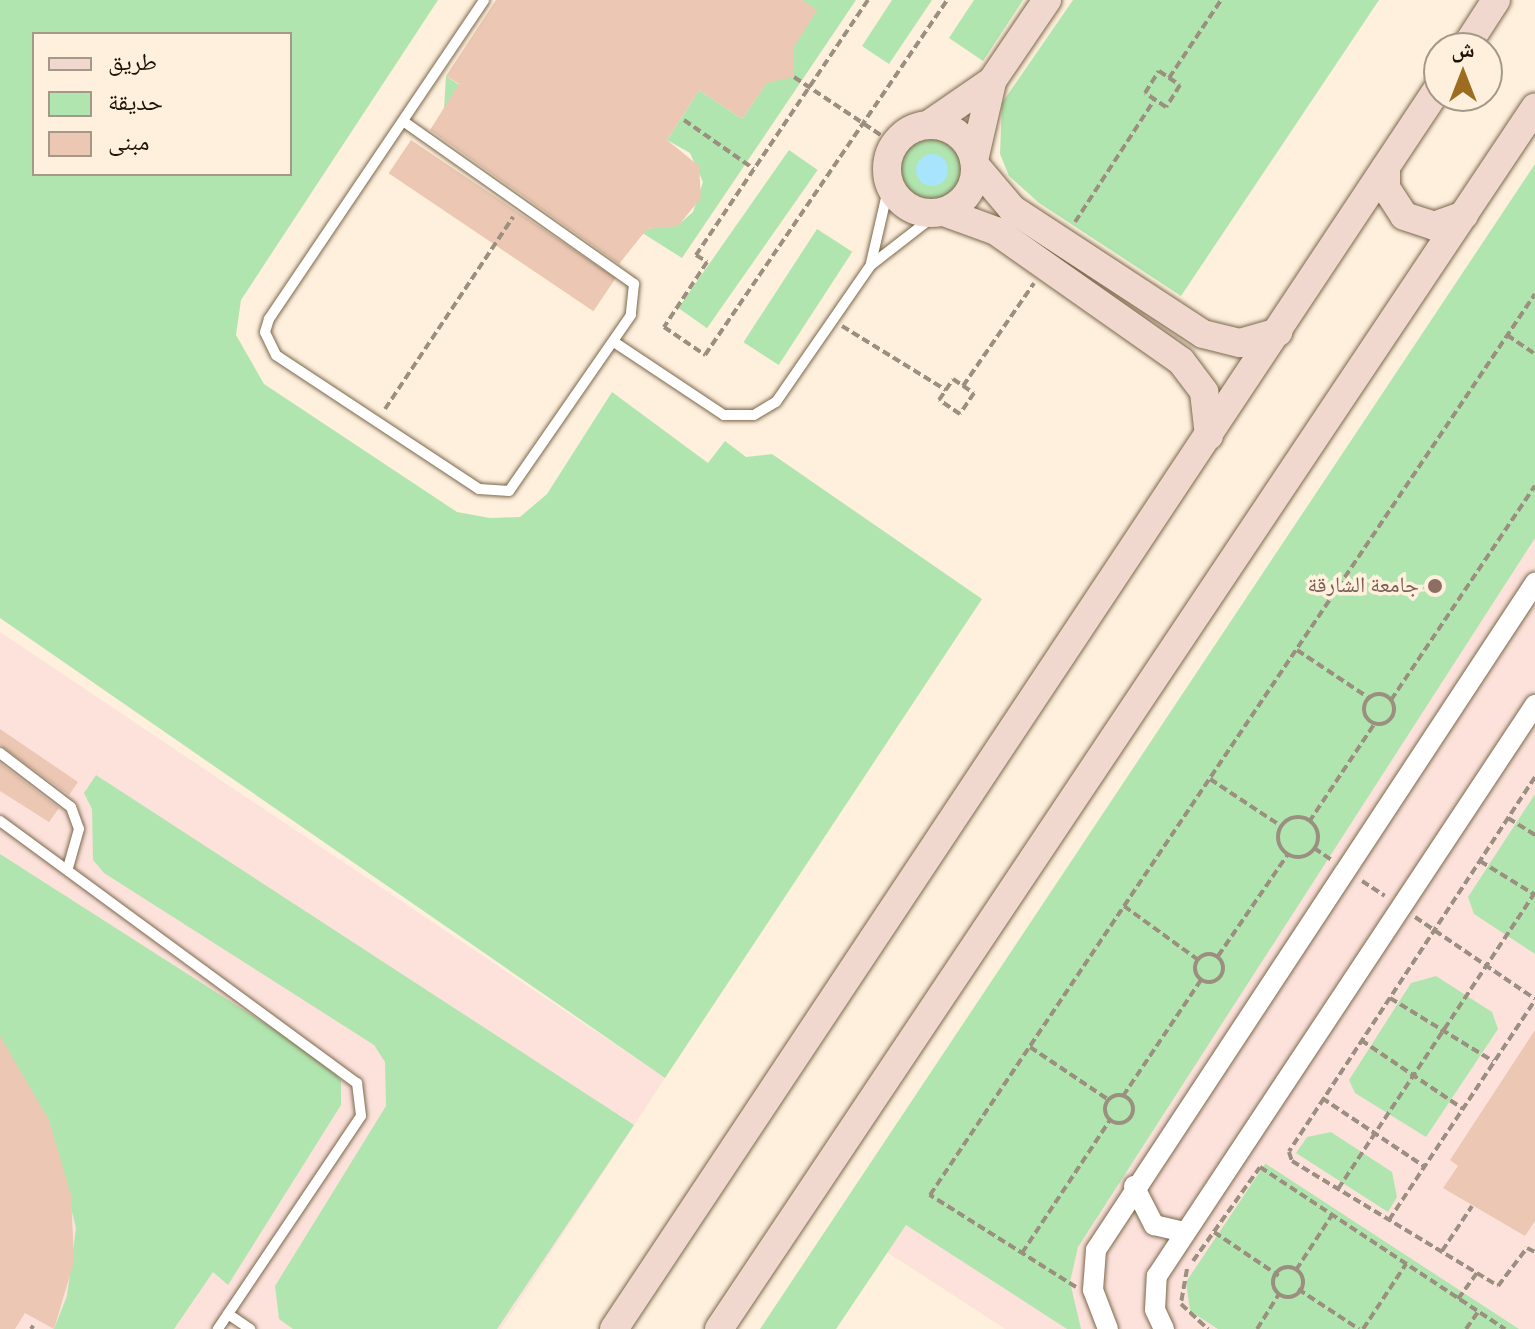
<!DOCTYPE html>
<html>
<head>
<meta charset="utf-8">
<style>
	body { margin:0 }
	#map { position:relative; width:1535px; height:1329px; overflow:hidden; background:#fef0dd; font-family:Karla,"Noto Naskh Arabic",sans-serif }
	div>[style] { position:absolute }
	.education>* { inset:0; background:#fce2db }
	.green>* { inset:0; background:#b1e5af; transform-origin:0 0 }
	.round { border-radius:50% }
	.water>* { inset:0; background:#a8e5fc }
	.building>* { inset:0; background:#ebc7b4; transform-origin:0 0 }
	.path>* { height:4px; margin-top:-2px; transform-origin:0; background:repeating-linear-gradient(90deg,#9b8f80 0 8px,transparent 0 12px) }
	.path>.ring { margin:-2px; padding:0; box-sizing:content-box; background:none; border:4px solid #9b8f80; border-radius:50% }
	.roads { filter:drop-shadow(0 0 2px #7c684c) drop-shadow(0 0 2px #7c684c) }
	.lane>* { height:10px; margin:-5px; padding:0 5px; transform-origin:5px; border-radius:5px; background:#fff }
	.street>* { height:20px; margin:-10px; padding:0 10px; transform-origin:10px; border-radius:10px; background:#fff }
	.secondary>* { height:28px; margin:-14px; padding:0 14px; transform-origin:14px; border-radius:14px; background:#f0d8cf }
	.secondary>.ring { margin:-14px; padding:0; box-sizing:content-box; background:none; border:28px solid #f0d8cf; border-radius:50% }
	.dots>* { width:22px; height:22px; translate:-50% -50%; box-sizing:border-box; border:4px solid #fef0dd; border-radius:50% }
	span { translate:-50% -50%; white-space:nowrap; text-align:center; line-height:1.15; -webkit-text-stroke:7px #fef0dd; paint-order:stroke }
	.education-label { font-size:22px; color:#785e54 }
	.right { translate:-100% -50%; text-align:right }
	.legend { position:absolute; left:32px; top:32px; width:260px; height:144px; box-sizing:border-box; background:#fef0dd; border:2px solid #a49888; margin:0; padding:10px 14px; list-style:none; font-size:24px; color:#1c1409 }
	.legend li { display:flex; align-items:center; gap:16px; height:40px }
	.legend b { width:40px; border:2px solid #a49888 }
	.north { position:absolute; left:1423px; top:32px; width:80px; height:80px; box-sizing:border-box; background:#fef0dd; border:2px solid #a49888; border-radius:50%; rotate:0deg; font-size:22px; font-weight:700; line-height:32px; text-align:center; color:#1c1409 }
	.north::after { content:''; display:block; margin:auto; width:28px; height:36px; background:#9d6c20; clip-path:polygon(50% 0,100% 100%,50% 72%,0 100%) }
</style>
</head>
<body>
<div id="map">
	<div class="education">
		<i style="clip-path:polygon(1535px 285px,1535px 1329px,1005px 1329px,887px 1252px)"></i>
		<i style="clip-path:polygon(0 632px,665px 1078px,501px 1329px,0 1329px)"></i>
	</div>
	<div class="green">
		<i style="clip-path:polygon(evenodd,0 0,438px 0,241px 300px,236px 335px,264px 384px,457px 512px,490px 518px,520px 517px,547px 494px,612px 392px,708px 463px,725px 441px,746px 457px,772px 454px,982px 599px,665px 1078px,0 618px,0 0,34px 34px,290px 34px,290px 174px,34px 174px,34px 34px)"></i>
		<i style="clip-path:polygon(802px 0,856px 0,682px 258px,444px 108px,446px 76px,613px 188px,646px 229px,678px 225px,693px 212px,703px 182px,690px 153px,667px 140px,699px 90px,742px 119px,816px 11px)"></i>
		<i style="clip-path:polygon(892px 0,932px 0,889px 64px,862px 46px)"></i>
		<i style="clip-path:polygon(974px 0,1023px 0,983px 61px,949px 38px)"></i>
		<i style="clip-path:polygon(1073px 0,1379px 0,1181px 296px,1039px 203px,1009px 176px,1000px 154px,1002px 103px)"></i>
		<i class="round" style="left:898px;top:136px;width:68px;height:68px"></i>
		<i style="left:789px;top:150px;width:35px;height:193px;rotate:35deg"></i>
		<i style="clip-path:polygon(1535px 164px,1535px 538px,1078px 1247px,1070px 1282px,1081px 1329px,1067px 1329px,906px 1225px,836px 1329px,760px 1329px)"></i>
		<i style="left:817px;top:229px;width:42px;height:135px;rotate:33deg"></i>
		<i style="clip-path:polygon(96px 775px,634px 1125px,497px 1329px,293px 1329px,279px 1319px,275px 1286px,386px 1106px,385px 1062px,374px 1045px,104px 873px,93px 860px,92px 809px,84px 793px)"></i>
		<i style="clip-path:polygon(1535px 794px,1535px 954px,1474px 914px,1468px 897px)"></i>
		<i style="clip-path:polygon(0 854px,330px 1065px,341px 1081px,341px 1105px,228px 1285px,213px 1272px,174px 1329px,54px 1329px,67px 1296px,76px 1228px,49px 1120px,0 1041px)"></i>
		<i style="clip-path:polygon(1436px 976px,1492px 1012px,1498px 1029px,1426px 1137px,1355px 1093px,1349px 1080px,1411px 983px)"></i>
		<i style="clip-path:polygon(1331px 1132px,1392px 1172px,1397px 1197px,1388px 1212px,1296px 1153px,1307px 1137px)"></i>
		<i style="clip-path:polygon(1265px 1164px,1266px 1164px,1519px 1329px,1218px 1329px,1190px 1311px,1186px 1282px)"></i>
	</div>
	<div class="water">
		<i class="round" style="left:916px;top:154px;width:32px;height:32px"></i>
	</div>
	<div class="building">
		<i style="clip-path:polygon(496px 0,802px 0,817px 10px,794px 47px,794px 77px,767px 83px,742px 119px,699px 90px,667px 140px,699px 166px,701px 198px,678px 226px,647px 229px,619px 264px,430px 130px,459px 84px,446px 76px)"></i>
		<i style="left:411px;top:140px;width:247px;height:40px;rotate:34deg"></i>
		<i style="clip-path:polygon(0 729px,78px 782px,69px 795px,0 745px)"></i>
		<i style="clip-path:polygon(0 763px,59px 808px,49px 822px,0 791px)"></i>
		<i style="clip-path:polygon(1535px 1030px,1535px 1221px,1525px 1236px,1443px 1188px,1458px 1166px,1450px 1160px)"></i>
		<i style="clip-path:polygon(0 1036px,49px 1120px,71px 1195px,74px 1261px,54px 1329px,25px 1313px,15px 1329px,0 1329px)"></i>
	</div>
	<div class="path">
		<i style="left:868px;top:0;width:308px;rotate:124deg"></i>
		<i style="left:696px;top:255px;width:13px;rotate:32deg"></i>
		<i style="left:707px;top:262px;width:78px;rotate:123.5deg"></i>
		<i style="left:664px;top:327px;width:50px;rotate:34.3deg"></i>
		<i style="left:705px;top:355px;width:430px;rotate:-55.7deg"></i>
		<i style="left:1159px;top:71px;width:25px;rotate:34deg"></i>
		<i style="left:1180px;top:85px;width:26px;rotate:122deg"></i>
		<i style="left:1166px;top:107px;width:25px;rotate:-146deg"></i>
		<i style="left:1145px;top:93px;width:26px;rotate:-58deg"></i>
		<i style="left:794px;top:77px;width:120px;rotate:33.8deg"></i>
		<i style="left:1169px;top:78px;width:94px;rotate:-56.3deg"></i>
		<i style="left:684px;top:120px;width:85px;rotate:35deg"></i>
		<i style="left:1075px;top:222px;width:147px;rotate:-57deg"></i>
		<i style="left:842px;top:326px;width:122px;rotate:31.6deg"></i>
		<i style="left:1507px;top:335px;width:34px;rotate:34deg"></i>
		<i style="left:953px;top:379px;width:25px;rotate:34deg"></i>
		<i style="left:974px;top:393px;width:25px;rotate:124deg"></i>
		<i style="left:960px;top:414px;width:25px;rotate:-146deg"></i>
		<i style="left:939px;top:400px;width:25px;rotate:-56deg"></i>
		<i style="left:963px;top:386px;width:125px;rotate:-55.4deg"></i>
		<i style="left:385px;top:409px;width:231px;rotate:-56.3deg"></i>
		<i style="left:1297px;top:650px;width:87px;rotate:33.7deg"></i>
		<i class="ring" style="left:1364px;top:694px;width:26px;height:26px"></i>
		<i style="left:1391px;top:700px;width:258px;rotate:-56.1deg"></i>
		<i style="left:1535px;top:777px;width:448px;rotate:123.3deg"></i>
		<i style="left:1289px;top:1152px;width:9px;rotate:72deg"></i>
		<i style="left:1292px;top:1161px;width:241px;rotate:31.2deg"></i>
		<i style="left:1498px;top:1286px;width:48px;rotate:-52.7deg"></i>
		<i style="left:1527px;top:1248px;width:9px;rotate:27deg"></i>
		<i style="left:1210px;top:779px;width:85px;rotate:33.5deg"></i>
		<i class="ring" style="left:1278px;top:817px;width:36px;height:36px"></i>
		<i style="left:1508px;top:818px;width:32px;rotate:32deg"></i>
		<i style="left:1309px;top:822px;width:119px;rotate:-56.3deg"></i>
		<i style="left:1314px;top:848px;width:22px;rotate:34deg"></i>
		<i style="left:1480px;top:861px;width:65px;rotate:31.7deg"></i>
		<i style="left:1362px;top:881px;width:27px;rotate:33deg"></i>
		<i style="left:1124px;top:906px;width:90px;rotate:36deg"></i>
		<i style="left:1415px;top:917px;width:145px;rotate:34.3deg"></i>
		<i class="ring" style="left:1195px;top:954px;width:24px;height:24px"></i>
		<i style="left:1218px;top:956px;width:124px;rotate:-55.5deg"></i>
		<i style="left:1390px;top:998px;width:121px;rotate:31.5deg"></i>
		<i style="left:1361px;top:1040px;width:122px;rotate:34deg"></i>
		<i style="left:1030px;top:1047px;width:95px;rotate:33.9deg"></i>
		<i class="ring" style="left:1105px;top:1095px;width:24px;height:24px"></i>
		<i style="left:1123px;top:1096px;width:140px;rotate:-56.1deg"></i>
		<i style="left:1322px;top:1098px;width:124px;rotate:33.8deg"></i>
		<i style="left:1338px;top:1189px;width:356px;rotate:-56.4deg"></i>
		<i style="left:1389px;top:1220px;width:264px;rotate:-56.4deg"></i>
		<i style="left:1214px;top:1232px;width:78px;rotate:34.1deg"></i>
		<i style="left:1442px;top:1251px;width:54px;rotate:-56.3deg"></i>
		<i style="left:1022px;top:1253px;width:159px;rotate:-56.5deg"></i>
		<i style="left:1193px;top:1261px;width:115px;rotate:-54.5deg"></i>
		<i style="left:1260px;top:1167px;width:294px;rotate:33.5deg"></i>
		<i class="ring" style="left:1273px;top:1267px;width:26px;height:26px"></i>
		<i style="left:1187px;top:1269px;width:36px;rotate:100deg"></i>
		<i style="left:1181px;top:1304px;width:37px;rotate:43deg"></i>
		<i style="left:1296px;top:1270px;width:66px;rotate:-56.8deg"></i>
		<i style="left:1076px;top:1287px;width:173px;rotate:-147.8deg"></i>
		<i style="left:930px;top:1195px;width:1085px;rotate:-56.12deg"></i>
		<i style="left:1298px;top:1289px;width:73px;rotate:33.3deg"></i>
		<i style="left:1458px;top:1299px;width:32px;rotate:-54deg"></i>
		<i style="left:31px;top:1329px;width:4px;rotate:-56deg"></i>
		<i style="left:1257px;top:1329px;width:41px;rotate:-57.8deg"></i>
		<i style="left:1363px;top:1329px;width:78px;rotate:-56.5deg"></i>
		<i style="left:1466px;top:1329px;width:21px;rotate:-55deg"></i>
	</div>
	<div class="roads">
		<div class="lane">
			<i style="left:403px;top:121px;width:283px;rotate:35.2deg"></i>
			<i style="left:634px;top:284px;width:31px;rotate:96deg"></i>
			<i style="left:631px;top:315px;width:214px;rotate:124.7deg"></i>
			<i style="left:509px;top:491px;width:30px;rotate:-176deg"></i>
			<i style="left:479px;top:489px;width:243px;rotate:-146.6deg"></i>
			<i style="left:276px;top:355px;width:25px;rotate:-116deg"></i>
			<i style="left:265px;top:332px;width:14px;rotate:-73deg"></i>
			<i style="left:269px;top:319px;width:385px;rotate:-56deg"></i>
			<i style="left:871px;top:263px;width:80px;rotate:-77deg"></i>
			<i style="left:614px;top:342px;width:132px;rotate:33.6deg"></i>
			<i style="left:724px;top:415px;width:30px"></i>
			<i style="left:754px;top:415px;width:26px;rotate:-31deg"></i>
			<i style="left:776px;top:402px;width:167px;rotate:-55.3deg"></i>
			<i style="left:871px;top:265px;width:85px;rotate:-37.8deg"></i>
			<i style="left:0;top:753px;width:89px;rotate:37.3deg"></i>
			<i style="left:71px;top:807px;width:23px;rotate:70deg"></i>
			<i style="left:79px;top:829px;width:41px;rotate:105.8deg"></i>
			<i style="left:0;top:821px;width:443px;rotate:36.3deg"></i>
			<i style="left:357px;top:1083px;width:33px;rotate:83deg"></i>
			<i style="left:361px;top:1116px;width:257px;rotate:123.9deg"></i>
			<i style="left:228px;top:1314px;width:27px;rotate:34deg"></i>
		</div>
		<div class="street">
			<i style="left:1134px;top:1186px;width:44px;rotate:62.9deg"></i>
			<i style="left:1154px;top:1225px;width:31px;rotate:13deg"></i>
			<i style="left:1108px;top:1329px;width:42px;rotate:-111deg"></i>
			<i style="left:1093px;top:1290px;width:40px;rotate:-85.7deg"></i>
			<i style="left:1096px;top:1250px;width:799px;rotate:-56.65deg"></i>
			<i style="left:1164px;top:1329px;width:21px;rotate:-115deg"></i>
			<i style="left:1155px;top:1310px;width:34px;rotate:-87deg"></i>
			<i style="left:1157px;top:1276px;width:685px;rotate:-56.5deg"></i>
		</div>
		<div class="secondary">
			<i style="left:1465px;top:48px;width:57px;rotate:-57.1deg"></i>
			<i class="ring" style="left:887px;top:125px;width:60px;height:60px"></i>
			<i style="left:928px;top:125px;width:78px;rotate:-34.5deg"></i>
			<i style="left:992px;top:81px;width:98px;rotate:-55.8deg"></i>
			<i style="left:974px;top:160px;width:80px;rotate:-77deg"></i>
			<i style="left:975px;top:165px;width:57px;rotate:49.9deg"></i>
			<i style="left:1012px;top:209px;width:228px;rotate:33.2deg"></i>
			<i style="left:1203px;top:334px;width:38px;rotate:14deg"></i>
			<i style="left:1240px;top:343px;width:40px;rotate:-16deg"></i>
			<i style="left:1386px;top:167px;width:21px;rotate:90deg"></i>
			<i style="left:1386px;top:188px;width:33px;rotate:57deg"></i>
			<i style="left:1404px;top:216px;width:32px;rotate:18deg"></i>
			<i style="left:1434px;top:226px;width:32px;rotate:-20deg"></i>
			<i style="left:944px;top:212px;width:55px;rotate:20.1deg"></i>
			<i style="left:996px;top:231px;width:226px;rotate:35.1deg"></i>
			<i style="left:1181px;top:361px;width:39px;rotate:53deg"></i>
			<i style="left:1204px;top:392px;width:44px;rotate:83.5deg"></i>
			<i style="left:614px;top:1329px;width:1491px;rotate:-56.41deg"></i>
			<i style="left:719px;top:1329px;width:1469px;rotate:-56.25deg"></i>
		</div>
	</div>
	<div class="dots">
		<i style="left:1435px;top:586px;background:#8d6e63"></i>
	</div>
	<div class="education-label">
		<span class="right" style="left:1419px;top:586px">جامعة الشارقة</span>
	</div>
	<ul class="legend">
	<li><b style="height:10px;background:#f0d8cf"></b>طريق</li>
	<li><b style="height:22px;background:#b1e5af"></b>حديقة</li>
	<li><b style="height:22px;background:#ebc7b4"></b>مبنى</li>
	</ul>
	<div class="north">ش</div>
</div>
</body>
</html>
